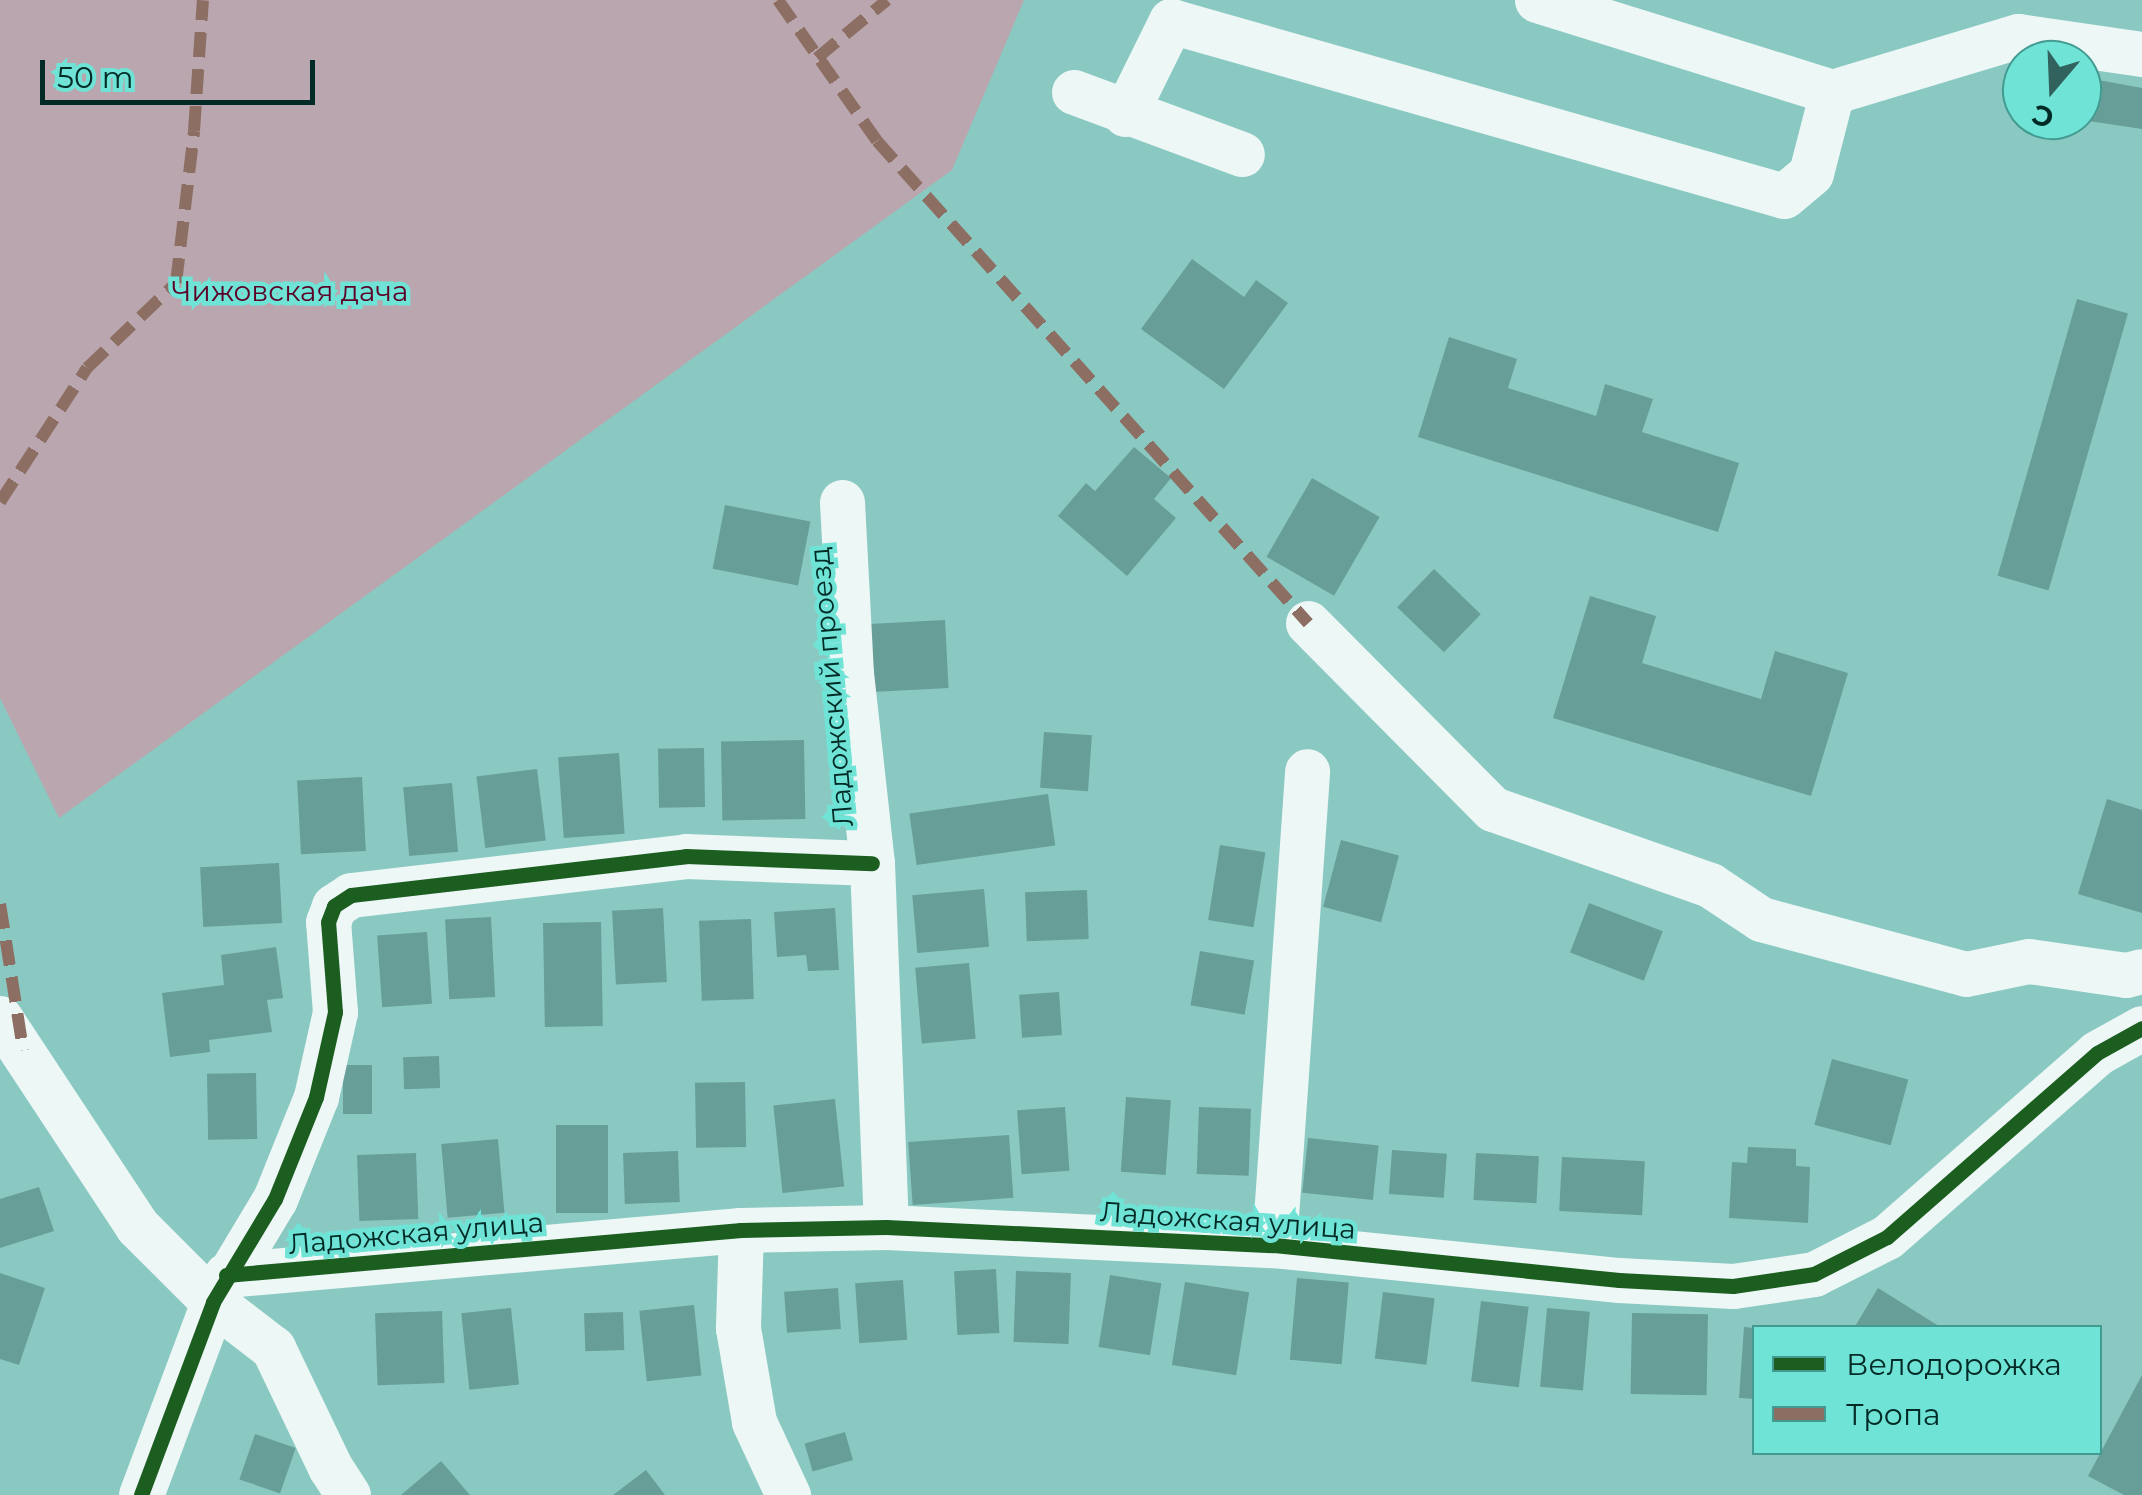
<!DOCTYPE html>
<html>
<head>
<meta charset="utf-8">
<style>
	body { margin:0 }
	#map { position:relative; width:2142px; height:1495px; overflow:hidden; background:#8ac9c2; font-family:Montserrat,sans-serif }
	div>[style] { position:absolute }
	.green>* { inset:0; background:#b9a6ae }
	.building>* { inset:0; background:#689e98; transform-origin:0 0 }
	.minor>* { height:45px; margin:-22.5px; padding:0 22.5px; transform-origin:22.5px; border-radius:22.5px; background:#edf7f6 }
	.quiet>* { height:12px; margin-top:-6px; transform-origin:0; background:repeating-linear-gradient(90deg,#8d6e63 0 25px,transparent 0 37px) }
	.cycleway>* { height:15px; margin:-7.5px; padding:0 7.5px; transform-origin:7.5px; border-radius:7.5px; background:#1b5e20 }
	span { translate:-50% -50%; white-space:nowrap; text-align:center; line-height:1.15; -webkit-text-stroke:9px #6fe4d6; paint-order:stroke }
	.park-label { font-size:28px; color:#5d0027 }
	.street-label { font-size:28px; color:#022a26 }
	.legend { position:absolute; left:1752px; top:1325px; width:350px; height:130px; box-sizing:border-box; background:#6fe4d6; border:2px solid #439a90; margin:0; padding:12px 18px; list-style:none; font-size:30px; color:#022a26 }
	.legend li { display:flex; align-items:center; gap:20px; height:50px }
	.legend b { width:50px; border:2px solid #439a90 }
	.north { position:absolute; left:2002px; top:40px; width:100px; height:100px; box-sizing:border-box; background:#6fe4d6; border:2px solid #439a90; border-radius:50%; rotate:199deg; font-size:28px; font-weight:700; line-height:40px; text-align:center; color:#022a26 }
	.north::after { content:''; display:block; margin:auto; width:35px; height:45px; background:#32625d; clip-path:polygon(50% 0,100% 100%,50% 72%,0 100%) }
	.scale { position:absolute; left:40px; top:60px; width:275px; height:45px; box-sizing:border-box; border:5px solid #022a26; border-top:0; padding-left:12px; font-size:30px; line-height:35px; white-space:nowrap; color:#022a26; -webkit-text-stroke:8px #6fe4d6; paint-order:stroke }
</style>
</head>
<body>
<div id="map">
	<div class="green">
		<i style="clip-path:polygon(0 0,1024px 0,952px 170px,59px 818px,0 698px)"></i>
	</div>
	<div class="building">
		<i style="clip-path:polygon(2082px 77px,2142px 88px,2142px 129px,2082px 120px)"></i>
		<i style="clip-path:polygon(1192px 259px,1244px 297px,1256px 280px,1288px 303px,1224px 389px,1141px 329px)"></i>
		<i style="left:2077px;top:299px;width:53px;height:288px;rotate:16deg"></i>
		<i style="clip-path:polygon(1449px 337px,1517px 359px,1508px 388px,1596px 416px,1605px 384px,1653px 399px,1642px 432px,1739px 463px,1718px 532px,1418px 437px)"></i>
		<i style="clip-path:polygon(1134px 447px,1171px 478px,1154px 499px,1176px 518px,1127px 576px,1058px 516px,1086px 483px,1095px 491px)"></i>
		<i style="left:1312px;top:478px;width:78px;height:91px;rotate:30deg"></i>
		<i style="left:725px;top:505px;width:87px;height:65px;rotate:11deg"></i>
		<i style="left:1434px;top:569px;width:65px;height:53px;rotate:44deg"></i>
		<i style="clip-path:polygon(1590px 596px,1656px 616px,1642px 663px,1761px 699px,1775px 651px,1848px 673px,1811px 796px,1553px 718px)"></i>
		<i style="left:945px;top:620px;width:68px;height:81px;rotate:87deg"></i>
		<i style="left:1044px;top:732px;width:48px;height:56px;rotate:4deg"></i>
		<i style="left:804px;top:740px;width:79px;height:83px;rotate:89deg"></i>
		<i style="left:704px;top:748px;width:59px;height:46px;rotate:89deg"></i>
		<i style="left:619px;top:753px;width:81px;height:61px;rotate:86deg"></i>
		<i style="left:537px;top:769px;width:72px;height:61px;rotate:83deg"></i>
		<i style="left:362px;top:777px;width:74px;height:65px;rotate:87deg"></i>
		<i style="left:452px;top:783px;width:69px;height:49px;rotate:85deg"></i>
		<i style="left:1048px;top:794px;width:52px;height:140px;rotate:82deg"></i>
		<i style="clip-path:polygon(2107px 799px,2142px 810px,2142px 913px,2078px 894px)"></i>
		<i style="left:1341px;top:840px;width:60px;height:69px;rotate:15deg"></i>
		<i style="left:1220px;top:845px;width:46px;height:76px;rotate:9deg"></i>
		<i style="left:279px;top:863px;width:60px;height:79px;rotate:87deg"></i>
		<i style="left:984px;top:889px;width:58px;height:72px;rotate:85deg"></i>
		<i style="left:1087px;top:890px;width:49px;height:62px;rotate:88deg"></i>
		<i style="left:1589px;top:903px;width:79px;height:53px;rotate:21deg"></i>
		<i style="left:663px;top:908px;width:74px;height:51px;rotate:87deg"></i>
		<i style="clip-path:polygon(835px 908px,839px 970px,808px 971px,806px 955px,777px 957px,774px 912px)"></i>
		<i style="left:491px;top:917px;width:80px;height:46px;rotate:87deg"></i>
		<i style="left:751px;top:919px;width:80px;height:52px;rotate:88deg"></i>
		<i style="left:601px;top:922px;width:104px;height:58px;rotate:89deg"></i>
		<i style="left:427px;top:932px;width:72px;height:50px;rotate:86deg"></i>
		<i style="clip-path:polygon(276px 947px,283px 998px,267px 1000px,272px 1032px,209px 1040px,210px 1052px,170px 1057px,162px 993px,224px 985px,221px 955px)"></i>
		<i style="left:1200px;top:951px;width:55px;height:55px;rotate:10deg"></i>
		<i style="left:969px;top:963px;width:76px;height:54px;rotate:85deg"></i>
		<i style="left:1059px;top:992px;width:43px;height:40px;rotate:86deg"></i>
		<i style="left:439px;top:1056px;width:32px;height:36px;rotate:88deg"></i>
		<i style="left:1832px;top:1059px;width:79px;height:68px;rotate:15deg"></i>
		<i style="left:343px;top:1065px;width:29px;height:49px"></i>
		<i style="left:256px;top:1073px;width:66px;height:49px;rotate:89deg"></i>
		<i style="left:745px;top:1082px;width:65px;height:50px;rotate:89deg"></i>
		<i style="left:1126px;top:1097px;width:45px;height:75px;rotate:4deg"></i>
		<i style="left:835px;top:1099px;width:88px;height:62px;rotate:84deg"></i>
		<i style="left:1065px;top:1107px;width:64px;height:48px;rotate:86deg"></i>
		<i style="left:1199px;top:1107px;width:52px;height:67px;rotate:2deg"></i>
		<i style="left:556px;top:1125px;width:52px;height:88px"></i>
		<i style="left:1009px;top:1135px;width:63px;height:101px;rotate:86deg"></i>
		<i style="left:1308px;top:1138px;width:71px;height:55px;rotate:6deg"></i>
		<i style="left:498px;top:1139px;width:74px;height:57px;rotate:85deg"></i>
		<i style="clip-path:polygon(1748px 1147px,1796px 1149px,1796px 1166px,1810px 1167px,1808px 1223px,1729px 1218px,1732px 1162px,1747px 1163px)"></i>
		<i style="left:1392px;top:1150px;width:55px;height:44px;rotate:4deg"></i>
		<i style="left:678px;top:1151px;width:51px;height:55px;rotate:88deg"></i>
		<i style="left:416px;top:1153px;width:66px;height:59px;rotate:88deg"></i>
		<i style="left:1476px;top:1153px;width:63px;height:47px;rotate:3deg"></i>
		<i style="left:1562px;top:1157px;width:83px;height:54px;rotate:3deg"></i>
		<i style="clip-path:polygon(39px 1187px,54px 1231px,0 1248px,0 1199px)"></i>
		<i style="left:996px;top:1269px;width:64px;height:42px;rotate:87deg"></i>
		<i style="left:1016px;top:1271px;width:55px;height:71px;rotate:2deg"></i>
		<i style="clip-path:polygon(0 1273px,45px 1288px,19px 1365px,0 1359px)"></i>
		<i style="left:1110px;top:1275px;width:52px;height:73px;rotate:9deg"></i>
		<i style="left:1297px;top:1278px;width:52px;height:82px;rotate:5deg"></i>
		<i style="left:903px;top:1280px;width:60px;height:48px;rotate:86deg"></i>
		<i style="left:1185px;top:1282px;width:65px;height:84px;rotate:9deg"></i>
		<i style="left:838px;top:1288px;width:41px;height:54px;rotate:86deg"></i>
		<i style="clip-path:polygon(1878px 1288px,1942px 1328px,1854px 1328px)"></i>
		<i style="left:1383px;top:1292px;width:52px;height:67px;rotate:7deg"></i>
		<i style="left:1481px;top:1301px;width:48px;height:81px;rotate:7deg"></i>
		<i style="left:694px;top:1305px;width:71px;height:55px;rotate:84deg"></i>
		<i style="left:511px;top:1308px;width:77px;height:50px;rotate:84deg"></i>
		<i style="left:1547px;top:1308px;width:43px;height:79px;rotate:5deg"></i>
		<i style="left:442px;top:1311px;width:72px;height:67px;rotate:88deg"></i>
		<i style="left:623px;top:1312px;width:38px;height:39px;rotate:88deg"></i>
		<i style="left:1632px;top:1313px;width:76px;height:81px;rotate:1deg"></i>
		<i style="clip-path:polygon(1744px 1327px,1754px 1328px,1754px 1399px,1739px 1398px)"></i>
		<i style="clip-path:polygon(2142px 1375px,2142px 1495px,2124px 1495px,2088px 1476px)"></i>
		<i style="left:845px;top:1432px;width:29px;height:42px;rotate:74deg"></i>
		<i style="left:255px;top:1434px;width:43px;height:48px;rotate:19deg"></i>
		<i style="clip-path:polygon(441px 1461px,470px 1495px,401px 1495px)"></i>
		<i style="clip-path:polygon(646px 1470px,665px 1495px,613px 1495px)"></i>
	</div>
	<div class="minor">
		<i style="left:1537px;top:0;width:309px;rotate:17.3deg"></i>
		<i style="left:1832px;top:92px;width:194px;rotate:-16.8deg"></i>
		<i style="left:2018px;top:36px;width:125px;rotate:8.3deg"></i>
		<i style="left:1074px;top:92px;width:179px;rotate:20.3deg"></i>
		<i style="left:1125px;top:114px;width:104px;rotate:-63.7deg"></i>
		<i style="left:1171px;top:21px;width:637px;rotate:15.93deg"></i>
		<i style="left:1784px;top:196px;width:35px;rotate:-40deg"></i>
		<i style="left:1811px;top:173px;width:84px;rotate:-75.5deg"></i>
		<i style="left:842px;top:502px;width:171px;rotate:87deg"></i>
		<i style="left:851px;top:673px;width:191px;rotate:83.7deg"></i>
		<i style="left:872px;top:863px;width:364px;rotate:87.8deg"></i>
		<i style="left:1308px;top:623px;width:262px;rotate:45.2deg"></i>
		<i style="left:1493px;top:809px;width:230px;rotate:19.3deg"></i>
		<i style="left:1710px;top:885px;width:61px;rotate:33.7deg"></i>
		<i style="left:1761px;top:919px;width:212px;rotate:15deg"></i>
		<i style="left:1966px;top:974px;width:64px;rotate:-11.7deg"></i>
		<i style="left:2029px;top:961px;width:98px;rotate:8.2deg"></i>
		<i style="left:2126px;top:975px;width:16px;rotate:-14deg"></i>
		<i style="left:0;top:1018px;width:249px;rotate:56.6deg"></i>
		<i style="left:137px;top:1226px;width:107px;rotate:45deg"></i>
		<i style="left:213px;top:1302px;width:76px;rotate:37.5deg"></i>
		<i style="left:273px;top:1348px;width:132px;rotate:64.4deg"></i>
		<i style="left:330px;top:1467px;width:33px;rotate:57deg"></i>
		<i style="left:741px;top:1230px;width:98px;rotate:91.8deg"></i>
		<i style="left:738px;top:1328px;width:95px;rotate:80.3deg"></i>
		<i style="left:754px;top:1422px;width:81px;rotate:65deg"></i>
		<i style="left:1274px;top:1245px;width:475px;rotate:-86deg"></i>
		<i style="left:226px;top:1275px;width:517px;rotate:-4.99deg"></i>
		<i style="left:741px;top:1230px;width:145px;rotate:-1.2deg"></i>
		<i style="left:886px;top:1227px;width:388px;rotate:2.7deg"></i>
		<i style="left:1274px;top:1245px;width:347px;rotate:5.8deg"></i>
		<i style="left:1619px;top:1280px;width:114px;rotate:3deg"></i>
		<i style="left:1733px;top:1286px;width:82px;rotate:-8.4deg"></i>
		<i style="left:1814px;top:1274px;width:82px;rotate:-26.9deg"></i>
		<i style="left:1887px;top:1237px;width:279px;rotate:-41.2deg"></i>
		<i style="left:2097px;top:1053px;width:51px;rotate:-29.1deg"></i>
		<i style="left:141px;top:1495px;width:206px;rotate:-69.5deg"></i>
		<i style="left:213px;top:1302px;width:120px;rotate:-59deg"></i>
		<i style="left:275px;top:1199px;width:110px;rotate:-68.1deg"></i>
		<i style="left:316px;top:1097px;width:87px;rotate:-77.4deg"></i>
		<i style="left:335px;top:1012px;width:90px;rotate:-94.4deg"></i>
		<i style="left:328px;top:922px;width:17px;rotate:-69deg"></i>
		<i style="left:334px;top:906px;width:20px;rotate:-33deg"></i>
		<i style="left:351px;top:895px;width:337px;rotate:-6.6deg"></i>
		<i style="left:686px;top:856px;width:186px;rotate:2.2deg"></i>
	</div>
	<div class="quiet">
		<i style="left:778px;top:0;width:172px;rotate:54.9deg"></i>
		<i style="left:877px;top:141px;width:647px;rotate:48.2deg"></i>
		<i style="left:817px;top:58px;width:91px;rotate:-39.6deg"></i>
		<i style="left:0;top:502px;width:160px;rotate:-57deg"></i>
		<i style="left:87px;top:368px;width:123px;rotate:-43.7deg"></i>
		<i style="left:176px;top:283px;width:153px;rotate:-83.2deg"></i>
		<i style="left:194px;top:131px;width:131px;rotate:-86.1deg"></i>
		<i style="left:0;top:904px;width:148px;rotate:81deg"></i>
	</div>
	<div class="cycleway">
		<i style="left:226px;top:1275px;width:517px;rotate:-4.99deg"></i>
		<i style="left:741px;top:1230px;width:145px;rotate:-1.2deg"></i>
		<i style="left:886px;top:1227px;width:388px;rotate:2.7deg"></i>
		<i style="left:1274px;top:1245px;width:347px;rotate:5.8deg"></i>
		<i style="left:1619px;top:1280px;width:114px;rotate:3deg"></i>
		<i style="left:1733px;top:1286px;width:82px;rotate:-8.4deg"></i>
		<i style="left:1814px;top:1274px;width:82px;rotate:-26.9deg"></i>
		<i style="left:1887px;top:1237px;width:279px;rotate:-41.2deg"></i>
		<i style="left:2097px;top:1053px;width:51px;rotate:-29.1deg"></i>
		<i style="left:141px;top:1495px;width:206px;rotate:-69.5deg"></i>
		<i style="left:213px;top:1302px;width:120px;rotate:-59deg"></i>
		<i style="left:275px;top:1199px;width:110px;rotate:-68.1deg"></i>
		<i style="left:316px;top:1097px;width:87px;rotate:-77.4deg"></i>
		<i style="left:335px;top:1012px;width:90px;rotate:-94.4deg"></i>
		<i style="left:328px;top:922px;width:17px;rotate:-69deg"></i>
		<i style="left:334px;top:906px;width:20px;rotate:-33deg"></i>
		<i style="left:351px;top:895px;width:337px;rotate:-6.6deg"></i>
		<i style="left:686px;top:856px;width:186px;rotate:2.2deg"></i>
	</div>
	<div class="park-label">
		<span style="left:290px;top:291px">Чижовская дача</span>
	</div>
	<div class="street-label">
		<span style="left:831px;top:687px;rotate:-95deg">Ладожский проезд</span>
		<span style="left:1228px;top:1220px;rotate:4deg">Ладожская улица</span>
		<span style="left:416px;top:1233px;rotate:-5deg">Ладожская улица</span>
	</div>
	<ul class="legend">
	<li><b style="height:12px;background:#1b5e20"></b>Велодорожка</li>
	<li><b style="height:12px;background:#8d6e63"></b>Тропа</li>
	</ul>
	<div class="north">С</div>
	<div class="scale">50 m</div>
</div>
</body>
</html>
